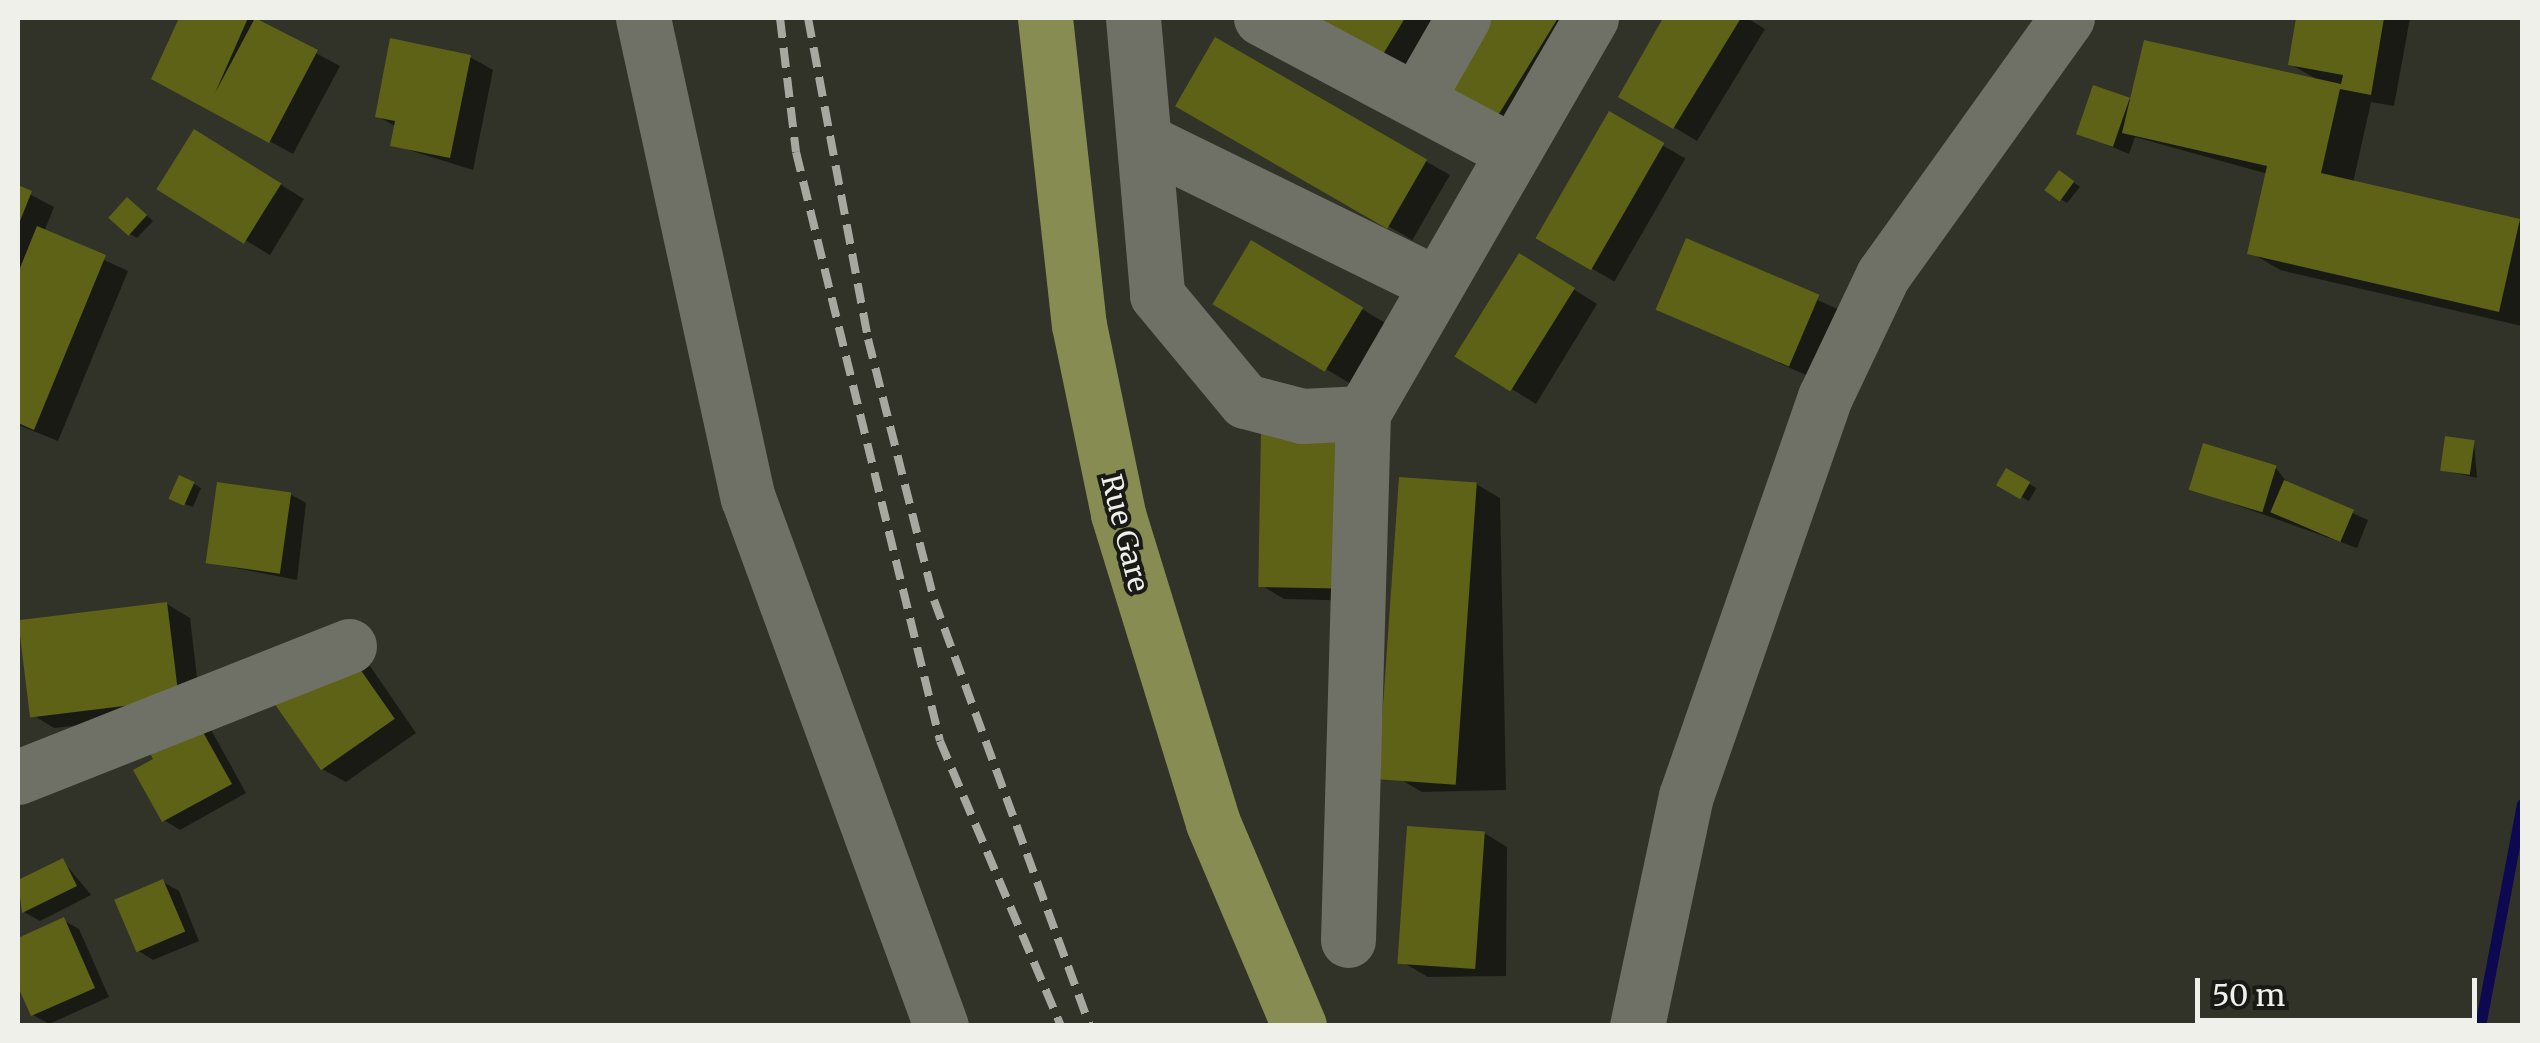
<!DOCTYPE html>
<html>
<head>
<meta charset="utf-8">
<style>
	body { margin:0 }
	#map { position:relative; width:2540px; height:1043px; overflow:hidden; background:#313228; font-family:Merriweather,serif }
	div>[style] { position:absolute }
	.shadow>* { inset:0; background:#0007; transform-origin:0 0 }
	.stream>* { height:11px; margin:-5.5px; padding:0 5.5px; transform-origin:5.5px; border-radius:5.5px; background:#0d084f }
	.building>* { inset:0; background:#5d6216; transform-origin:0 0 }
	.minor>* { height:55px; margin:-27.5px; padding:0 27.5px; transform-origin:27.5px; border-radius:27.5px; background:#6f7166 }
	.major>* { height:55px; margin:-27.5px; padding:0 27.5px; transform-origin:27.5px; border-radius:27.5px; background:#868c52 }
	.rail>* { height:8px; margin-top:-4px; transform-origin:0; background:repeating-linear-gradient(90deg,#a7a8a0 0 20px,transparent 0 30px) }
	span { translate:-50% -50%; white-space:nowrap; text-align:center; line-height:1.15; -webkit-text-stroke:8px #191915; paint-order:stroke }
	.street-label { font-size:28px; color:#eff0e9 }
	.frame { position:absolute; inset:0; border:20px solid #eff0e9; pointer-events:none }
	.scale { position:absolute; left:2195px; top:978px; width:282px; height:45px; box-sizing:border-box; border:5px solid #eff0e9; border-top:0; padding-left:12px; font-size:30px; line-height:35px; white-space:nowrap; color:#eff0e9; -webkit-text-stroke:8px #191915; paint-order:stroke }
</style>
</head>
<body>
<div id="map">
	<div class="shadow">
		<i style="clip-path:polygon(181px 18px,250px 18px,340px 66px,293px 154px,154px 78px)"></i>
		<i style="clip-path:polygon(1318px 18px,1436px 18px,1407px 67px)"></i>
		<i style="clip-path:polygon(1474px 18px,1568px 18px,1522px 128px,1438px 80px)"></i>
		<i style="clip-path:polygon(1666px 18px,1747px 18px,1765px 29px,1697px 141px,1622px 96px)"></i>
		<i style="clip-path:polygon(2299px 18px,2410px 18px,2394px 106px,2371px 102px,2353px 183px,2522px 223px,2522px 326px,2280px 270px,2250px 252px,2268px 174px,2135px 137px,2129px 154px,2079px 133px,2129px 100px,2320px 81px,2290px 64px)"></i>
		<i style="left:1216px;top:40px;width:270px;height:75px;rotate:30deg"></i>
		<i style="clip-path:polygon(470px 57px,493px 70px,473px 170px,393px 145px,397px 127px,377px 116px)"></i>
		<i style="left:1610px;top:115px;width:87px;height:142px;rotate:30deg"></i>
		<i style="clip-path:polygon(218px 146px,304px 199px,270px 255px,160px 189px)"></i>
		<i style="clip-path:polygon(2067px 177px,2080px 187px,2067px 203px,2060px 199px)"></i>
		<i style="clip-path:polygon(18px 188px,54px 207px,44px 232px,128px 271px,58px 441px,18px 425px)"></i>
		<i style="clip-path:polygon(135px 205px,153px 221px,137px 238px,130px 234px)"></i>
		<i style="left:1687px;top:242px;width:169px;height:73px;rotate:24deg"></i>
		<i style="left:1252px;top:243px;width:156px;height:70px;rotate:31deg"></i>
		<i style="clip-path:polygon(1543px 270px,1597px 304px,1536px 404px,1455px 354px)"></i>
		<i style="clip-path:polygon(1263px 433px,1362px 601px,1284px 599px,1261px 585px)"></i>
		<i style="clip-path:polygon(2474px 442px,2477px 478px,2443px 470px)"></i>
		<i style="clip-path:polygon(2276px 468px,2289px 485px,2368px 520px,2357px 548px,2192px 489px)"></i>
		<i style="left:2007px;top:471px;width:34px;height:15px;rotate:30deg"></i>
		<i style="clip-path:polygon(194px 484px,201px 488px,193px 507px,179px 502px)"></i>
		<i style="clip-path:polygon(1476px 484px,1500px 498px,1506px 790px,1422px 792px,1398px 778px)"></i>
		<i style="clip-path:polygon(290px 494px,306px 503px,297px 580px,210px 563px)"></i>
		<i style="clip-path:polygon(167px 604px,190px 618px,201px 712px,54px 728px,31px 714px)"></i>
		<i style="clip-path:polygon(346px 652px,370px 666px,416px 733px,346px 782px,322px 769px)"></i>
		<i style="clip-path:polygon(210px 728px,246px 793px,180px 830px,164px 820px,137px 771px)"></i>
		<i style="clip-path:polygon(1484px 833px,1507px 847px,1506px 976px,1428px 977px,1404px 963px)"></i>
		<i style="clip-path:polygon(63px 861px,91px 895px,40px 921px,24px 912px,18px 883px)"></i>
		<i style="clip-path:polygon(163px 882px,179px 891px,199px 941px,153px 960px,137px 950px)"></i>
		<i style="clip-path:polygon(63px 920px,79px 929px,109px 997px,49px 1024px,33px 1015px,18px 980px,18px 941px)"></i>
	</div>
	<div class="stream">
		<i style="left:2480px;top:1026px;width:226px;rotate:-79.3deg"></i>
	</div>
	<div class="building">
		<i style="clip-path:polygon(179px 18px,248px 18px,215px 93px,255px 18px,318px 50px,269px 143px,151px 79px)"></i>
		<i style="clip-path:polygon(1314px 18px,1405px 18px,1382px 56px)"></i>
		<i style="clip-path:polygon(1471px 18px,1558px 18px,1497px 117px,1434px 81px)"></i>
		<i style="clip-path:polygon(1663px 18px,1741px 18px,1673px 129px,1618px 97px)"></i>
		<i style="clip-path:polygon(2296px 18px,2384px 18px,2371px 95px,2340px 89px,2321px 173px,2520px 219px,2499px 312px,2247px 254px,2267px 166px,2122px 133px,2144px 40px,2341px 84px,2343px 75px,2288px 65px)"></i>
		<i style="left:1215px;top:37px;width:245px;height:80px;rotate:30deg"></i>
		<i style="clip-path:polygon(390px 38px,471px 55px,450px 158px,390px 146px,395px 121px,375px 117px)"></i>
		<i style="left:2093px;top:85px;width:39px;height:52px;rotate:19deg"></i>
		<i style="left:1609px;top:111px;width:64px;height:147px;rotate:30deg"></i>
		<i style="left:194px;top:129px;width:103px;height:71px;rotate:32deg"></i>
		<i style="left:2059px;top:170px;width:19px;height:25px;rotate:36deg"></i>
		<i style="clip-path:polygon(18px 185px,32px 191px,18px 226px)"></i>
		<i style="left:127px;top:197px;width:27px;height:28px;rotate:42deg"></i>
		<i style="clip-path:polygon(37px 226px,106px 255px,34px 430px,18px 423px,18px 273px)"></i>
		<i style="left:1686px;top:238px;width:145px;height:78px;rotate:23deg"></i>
		<i style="left:1251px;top:240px;width:131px;height:75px;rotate:31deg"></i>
		<i style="left:1519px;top:253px;width:66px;height:122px;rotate:32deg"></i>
		<i style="left:1261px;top:430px;width:81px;height:157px;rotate:1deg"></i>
		<i style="left:2445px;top:436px;width:30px;height:35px;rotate:8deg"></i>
		<i style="left:2203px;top:443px;width:77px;height:49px;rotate:17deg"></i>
		<i style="left:2006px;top:468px;width:28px;height:20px;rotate:30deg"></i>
		<i style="left:179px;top:475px;width:17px;height:26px;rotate:24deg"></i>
		<i style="left:1399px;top:477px;width:78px;height:303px;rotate:4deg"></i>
		<i style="left:2284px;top:480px;width:76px;height:35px;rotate:23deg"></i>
		<i style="left:217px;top:482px;width:75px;height:82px;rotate:8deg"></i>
		<i style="left:167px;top:602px;width:98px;height:150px;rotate:83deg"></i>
		<i style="left:346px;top:649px;width:85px;height:90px;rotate:55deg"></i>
		<i style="clip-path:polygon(194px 716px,232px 784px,162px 822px,133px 770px,153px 759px,145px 744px)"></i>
		<i style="left:1407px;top:826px;width:78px;height:138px;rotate:4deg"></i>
		<i style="clip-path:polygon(63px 858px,77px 886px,22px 913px,18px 880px)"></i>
		<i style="left:163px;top:879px;width:57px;height:53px;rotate:67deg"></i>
		<i style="clip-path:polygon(64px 917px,95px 988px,31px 1016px,18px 987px,18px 938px)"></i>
	</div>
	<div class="minor">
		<i style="left:643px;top:18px;width:491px;rotate:77.7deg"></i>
		<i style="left:748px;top:498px;width:562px;rotate:69.92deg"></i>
		<i style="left:1133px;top:18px;width:278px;rotate:85deg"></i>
		<i style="left:1157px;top:295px;width:138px;rotate:50.3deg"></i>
		<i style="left:1245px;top:401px;width:59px;rotate:14.7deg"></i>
		<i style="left:1302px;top:416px;width:61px;rotate:-2.8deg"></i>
		<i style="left:1261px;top:18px;width:285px;rotate:28deg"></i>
		<i style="left:1416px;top:100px;width:95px;rotate:-60.2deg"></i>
		<i style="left:1145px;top:141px;width:325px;rotate:26.1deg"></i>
		<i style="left:18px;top:777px;width:356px;rotate:-21.6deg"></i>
		<i style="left:1348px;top:940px;width:527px;rotate:-88.37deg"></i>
		<i style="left:1363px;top:413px;width:456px;rotate:-60deg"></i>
		<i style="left:1637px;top:1026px;width:235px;rotate:-78deg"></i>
		<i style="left:1686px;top:796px;width:423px;rotate:-70.8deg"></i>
		<i style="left:1825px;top:397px;width:135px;rotate:-64.6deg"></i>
		<i style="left:1883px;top:275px;width:316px;rotate:-54.4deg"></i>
	</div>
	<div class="major">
		<i style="left:1045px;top:18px;width:309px;rotate:83.7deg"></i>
		<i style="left:1079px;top:325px;width:193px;rotate:78.3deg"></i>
		<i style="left:1118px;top:514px;width:323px;rotate:72.9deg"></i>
		<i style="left:1213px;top:823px;width:220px;rotate:67deg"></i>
	</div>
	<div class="rail">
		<i style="left:780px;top:18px;width:135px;rotate:83.2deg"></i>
		<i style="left:796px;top:152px;width:606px;rotate:76.26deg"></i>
		<i style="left:940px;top:741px;width:310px;rotate:67deg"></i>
		<i style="left:808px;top:18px;width:327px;rotate:79.4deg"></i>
		<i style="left:868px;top:339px;width:269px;rotate:75.8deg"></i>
		<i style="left:934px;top:600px;width:454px;rotate:69.9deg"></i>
	</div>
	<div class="street-label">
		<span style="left:1125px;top:533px;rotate:76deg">Rue Gare</span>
	</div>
	<div class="frame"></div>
	<div class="scale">50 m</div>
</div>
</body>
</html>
